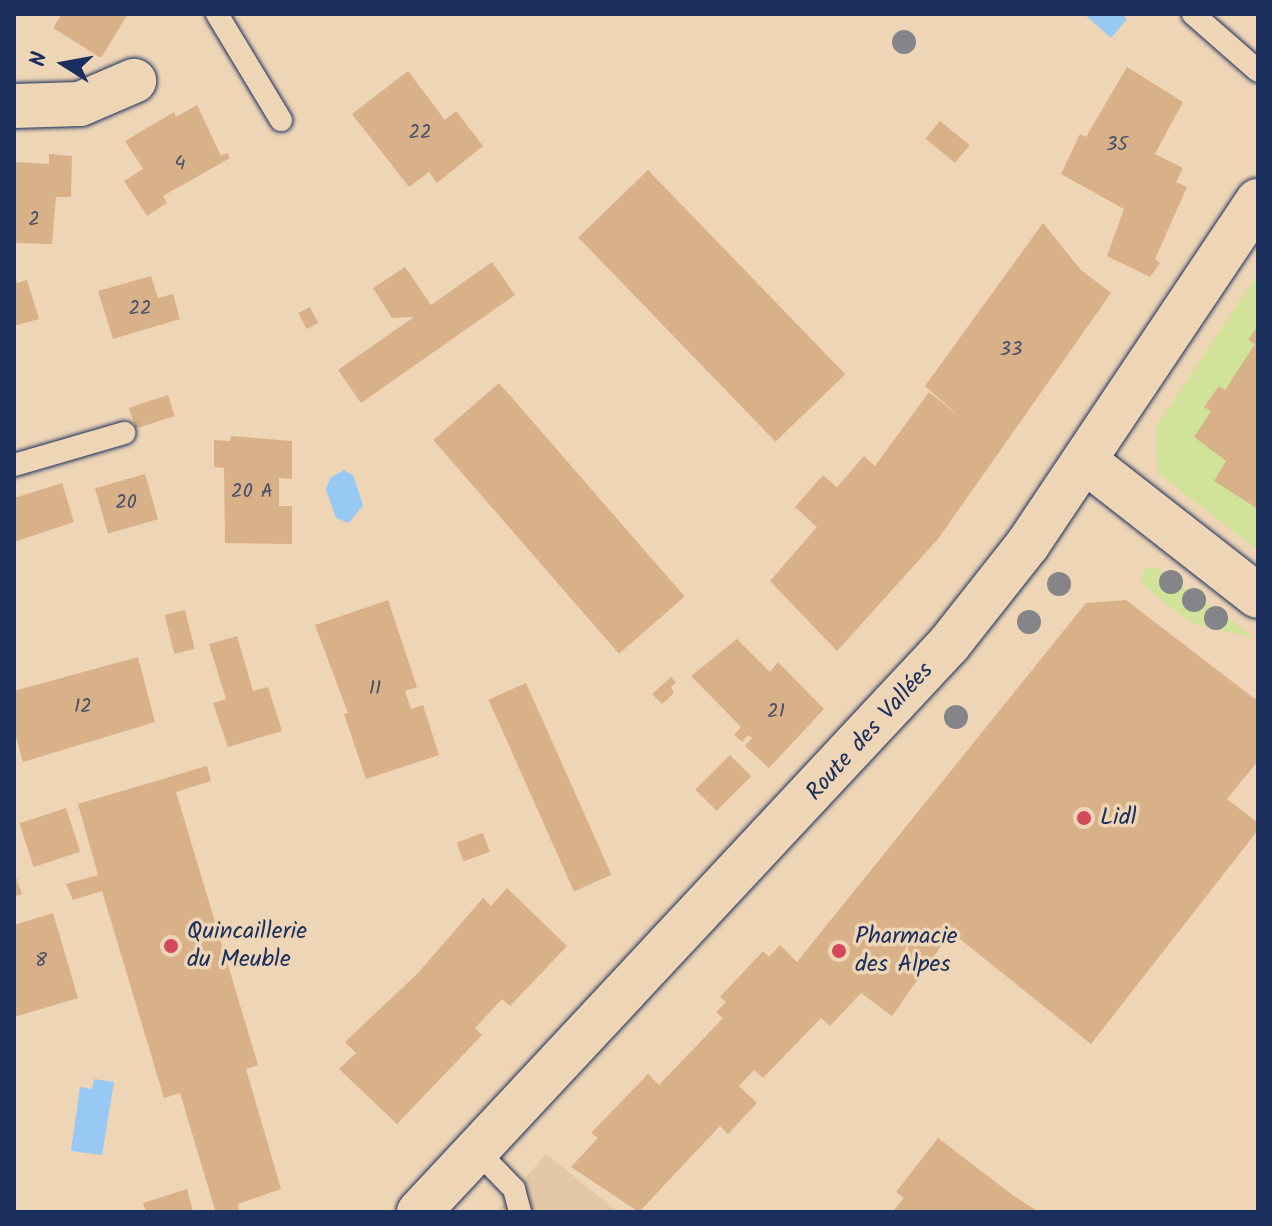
<!DOCTYPE html>
<html>
<head>
<meta charset="utf-8">
<style>
	body { margin:0 }
	#map { position:relative; width:1272px; height:1226px; overflow:hidden; background:#eed5b6; font-family:Kalam,sans-serif }
	div>[style] { position:absolute }
	.built>* { inset:0; background:#e3c7a7 }
	.green>* { inset:0; background:#d0e398 }
	.water>* { inset:0; background:#98c8f4 }
	.building>* { inset:0; background:#d8b189; transform-origin:0 0 }
	.roads { filter:drop-shadow(0 0 2px #1b2f5e) drop-shadow(0 0 2px #1b2f5e) }
	.lane>* { height:22px; margin:-11px; padding:0 11px; transform-origin:11px; border-radius:11px; background:#eed5b6 }
	.street>* { height:44px; margin:-22px; padding:0 22px; transform-origin:22px; border-radius:22px; background:#eed5b6 }
	.secondary>* { height:44px; margin:-22px; padding:0 22px; transform-origin:22px; border-radius:22px; background:#eed5b6 }
	.trees>* { width:24px; height:24px; margin:-12px; border-radius:50%; background:#848489 }
	.dots>* { width:22px; height:22px; translate:-50% -50%; box-sizing:border-box; border:4px solid #eed5b6; border-radius:50% }
	span { translate:-50% -50%; white-space:nowrap; text-align:center; line-height:1.15; -webkit-text-stroke:7px #eed5b6; paint-order:stroke }
	.number-label { font-size:20px; color:#4a5069 }
	.number-label span { -webkit-text-stroke-width:0 }
	.street-label { font-size:24px; color:#1b2f5e }
	.poi-label { font-size:24px; color:#1b2f5e }
	.left { translate:0 -50%; text-align:left }
	.frame { position:absolute; inset:0; border:16px solid #1b2f5e; pointer-events:none }
	.north { position:absolute; left:24px; top:24px; width:80px; height:80px; -webkit-text-stroke:6px #eed5b6; paint-order:stroke; rotate:281deg; font-size:22px; font-weight:700; line-height:32px; text-align:center; color:#1b2f5e }
	.north::after { content:''; display:block; margin:auto; width:28px; height:36px; background:#1b2f5e; clip-path:polygon(50% 0,100% 100%,50% 72%,0 100%) }
</style>
</head>
<body>
<div id="map">
	<div class="built">
		<i style="clip-path:polygon(546px 1154px,618px 1212px,496px 1212px)"></i>
	</div>
	<div class="green">
		<i style="clip-path:polygon(1258px 274px,1258px 550px,1158px 473px,1157px 426px)"></i>
		<i style="clip-path:polygon(1146px 568px,1157px 568px,1255px 638px,1191px 623px,1144px 586px,1141px 577px)"></i>
	</div>
	<div class="water">
		<i style="clip-path:polygon(1084px 14px,1121px 14px,1127px 19px,1111px 38px)"></i>
		<i style="clip-path:polygon(344px 470px,353px 475px,363px 505px,349px 523px,336px 518px,326px 490px,330px 478px)"></i>
		<i style="clip-path:polygon(94px 1079px,114px 1082px,102px 1155px,71px 1151px,80px 1087px,92px 1089px)"></i>
	</div>
	<div class="building">
		<i style="clip-path:polygon(62px 14px,128px 14px,101px 58px,53px 28px)"></i>
		<i style="clip-path:polygon(1127px 67px,1183px 102px,1155px 154px,1183px 168px,1176px 182px,1187px 187px,1155px 259px,1160px 263px,1150px 277px,1107px 256px,1124px 209px,1061px 174px,1080px 134px,1086px 137px)"></i>
		<i style="clip-path:polygon(408px 71px,445px 120px,456px 111px,483px 146px,437px 183px,429px 172px,409px 187px,352px 114px)"></i>
		<i style="clip-path:polygon(197px 105px,221px 156px,227px 153px,230px 158px,163px 196px,167px 203px,147px 216px,124px 181px,143px 169px,125px 141px,174px 112px,176px 117px)"></i>
		<i style="left:940px;top:121px;width:38px;height:23px;rotate:39deg"></i>
		<i style="clip-path:polygon(49px 154px,72px 156px,71px 197px,56px 197px,52px 244px,14px 243px,14px 162px,49px 164px)"></i>
		<i style="left:648px;top:170px;width:284px;height:97px;rotate:46deg"></i>
		<i style="clip-path:polygon(1043px 223px,1081px 270px,1111px 293px,938px 539px,837px 651px,770px 581px,817px 527px,795px 507px,823px 475px,837px 487px,864px 456px,875px 466px,929px 392px,959px 416px,925px 386px)"></i>
		<i style="clip-path:polygon(492px 262px,515px 295px,361px 403px,338px 370px,414px 317px,392px 318px,373px 288px,405px 267px,431px 305px)"></i>
		<i style="clip-path:polygon(15px 274px,17px 283px,27px 280px,39px 319px,14px 326px)"></i>
		<i style="clip-path:polygon(151px 276px,158px 298px,173px 294px,180px 319px,113px 339px,98px 291px)"></i>
		<i style="left:310px;top:307px;width:18px;height:13px;rotate:63deg"></i>
		<i style="clip-path:polygon(1258px 326px,1258px 509px,1214px 481px,1226px 461px,1194px 437px,1211px 411px,1204px 407px,1219px 386px,1225px 390px,1255px 344px,1248px 340px)"></i>
		<i style="left:499px;top:383px;width:283px;height:87px;rotate:49deg"></i>
		<i style="left:168px;top:395px;width:22px;height:41px;rotate:72deg"></i>
		<i style="clip-path:polygon(231px 436px,292px 441px,292px 479px,279px 478px,279px 506px,292px 506px,292px 544px,225px 543px,224px 468px,214px 467px,214px 440px,230px 441px)"></i>
		<i style="left:145px;top:474px;width:47px;height:52px;rotate:74deg"></i>
		<i style="clip-path:polygon(62px 483px,74px 522px,14px 542px,14px 498px)"></i>
		<i style="clip-path:polygon(388px 600px,417px 687px,405px 691px,411px 709px,423px 705px,439px 755px,366px 779px,344px 714px,348px 713px,315px 625px)"></i>
		<i style="clip-path:polygon(1126px 600px,1255px 699px,1258px 695px,1258px 761px,1227px 799px,1258px 823px,1258px 830px,1091px 1044px,951px 932px,892px 1016px,861px 993px,830px 1026px,821px 1018px,763px 1078px,754px 1070px,739px 1086px,757px 1103px,728px 1134px,720px 1126px,639px 1212px,571px 1167px,598px 1138px,591px 1133px,648px 1074px,659px 1085px,723px 1018px,716px 1012px,726px 1002px,720px 997px,763px 951px,769px 957px,780px 945px,797px 962px,1086px 603px)"></i>
		<i style="left:185px;top:610px;width:40px;height:21px;rotate:76deg"></i>
		<i style="clip-path:polygon(237px 636px,253px 691px,268px 687px,282px 731px,228px 747px,213px 703px,226px 699px,209px 644px)"></i>
		<i style="clip-path:polygon(737px 639px,770px 672px,778px 662px,824px 709px,769px 768px,745px 746px,752px 738px,748px 735px,742px 742px,734px 735px,741px 727px,691px 676px)"></i>
		<i style="clip-path:polygon(138px 657px,155px 722px,23px 762px,14px 730px,14px 691px)"></i>
		<i style="clip-path:polygon(671px 677px,676px 682px,671px 687px,674px 693px,662px 704px,652px 694px)"></i>
		<i style="left:526px;top:683px;width:210px;height:41px;rotate:66deg"></i>
		<i style="left:730px;top:755px;width:30px;height:49px;rotate:45deg"></i>
		<i style="clip-path:polygon(207px 766px,211px 781px,176px 792px,258px 1065px,246px 1069px,281px 1189px,238px 1204px,239px 1212px,215px 1210px,180px 1093px,164px 1098px,102px 891px,73px 900px,66px 884px,98px 875px,78px 804px)"></i>
		<i style="left:66px;top:808px;width:46px;height:49px;rotate:72deg"></i>
		<i style="left:483px;top:833px;width:20px;height:28px;rotate:70deg"></i>
		<i style="clip-path:polygon(14px 872px,22px 894px,14px 897px)"></i>
		<i style="clip-path:polygon(507px 888px,567px 946px,510px 1006px,502px 999px,475px 1028px,482px 1035px,397px 1124px,339px 1069px,356px 1053px,345px 1042px,418px 973px,483px 898px,491px 906px)"></i>
		<i style="clip-path:polygon(53px 913px,78px 998px,14px 1017px,14px 925px)"></i>
		<i style="clip-path:polygon(938px 1138px,1014px 1196px,1039px 1212px,892px 1212px,904px 1198px,896px 1192px)"></i>
		<i style="clip-path:polygon(187px 1189px,193px 1212px,146px 1212px,143px 1203px)"></i>
	</div>
	<div class="roads">
		<div class="lane">
			<i style="left:217px;top:14px;width:124px;rotate:58.9deg"></i>
			<i style="left:1193px;top:14px;width:86px;rotate:41.2deg"></i>
			<i style="left:14px;top:465px;width:115px;rotate:-16.2deg"></i>
			<i style="left:478px;top:1152px;width:52px;rotate:45.8deg"></i>
			<i style="left:514px;top:1189px;width:24px;rotate:75deg"></i>
		</div>
		<div class="street">
			<i style="left:14px;top:106px;width:66px;rotate:-1.7deg"></i>
			<i style="left:80px;top:104px;width:59px;rotate:-23.1deg"></i>
			<i style="left:1085px;top:461px;width:219px;rotate:38deg"></i>
		</div>
		<div class="secondary">
			<i style="left:419px;top:1212px;width:777px;rotate:-46.98deg"></i>
			<i style="left:949px;top:644px;width:127px;rotate:-51.7deg"></i>
			<i style="left:1028px;top:544px;width:413px;rotate:-56.2deg"></i>
		</div>
	</div>
	<div class="trees">
		<i style="left:904px;top:42px"></i>
		<i style="left:1171px;top:582px"></i>
		<i style="left:1059px;top:584px"></i>
		<i style="left:1194px;top:600px"></i>
		<i style="left:1216px;top:618px"></i>
		<i style="left:1029px;top:622px"></i>
		<i style="left:956px;top:717px"></i>
	</div>
	<div class="dots">
		<i style="left:1084px;top:818px;background:#d1495b"></i>
		<i style="left:171px;top:946px;background:#d1495b"></i>
		<i style="left:839px;top:951px;background:#d1495b"></i>
	</div>
	<div class="number-label">
		<span style="left:420px;top:133px">22</span>
		<span style="left:1117px;top:145px">35</span>
		<span style="left:180px;top:164px">4</span>
		<span style="left:34px;top:220px">2</span>
		<span style="left:140px;top:309px">22</span>
		<span style="left:1011px;top:350px">33</span>
		<span style="left:252px;top:492px">20 A</span>
		<span style="left:126px;top:503px">20</span>
		<span style="left:375px;top:689px">11</span>
		<span style="left:83px;top:707px">12</span>
		<span style="left:776px;top:712px">21</span>
		<span style="left:41px;top:961px">8</span>
	</div>
	<div class="street-label">
		<span style="left:870px;top:732px;rotate:-48deg">Route des Vallées</span>
	</div>
	<div class="poi-label">
		<span class="left" style="left:1100px;top:818px">Lidl</span>
		<span class="left" style="left:187px;top:946px">Quincaillerie<br>du Meuble</span>
		<span class="left" style="left:855px;top:951px">Pharmacie<br>des Alpes</span>
	</div>
	<div class="frame"></div>
	<div class="north">N</div>
</div>
</body>
</html>
